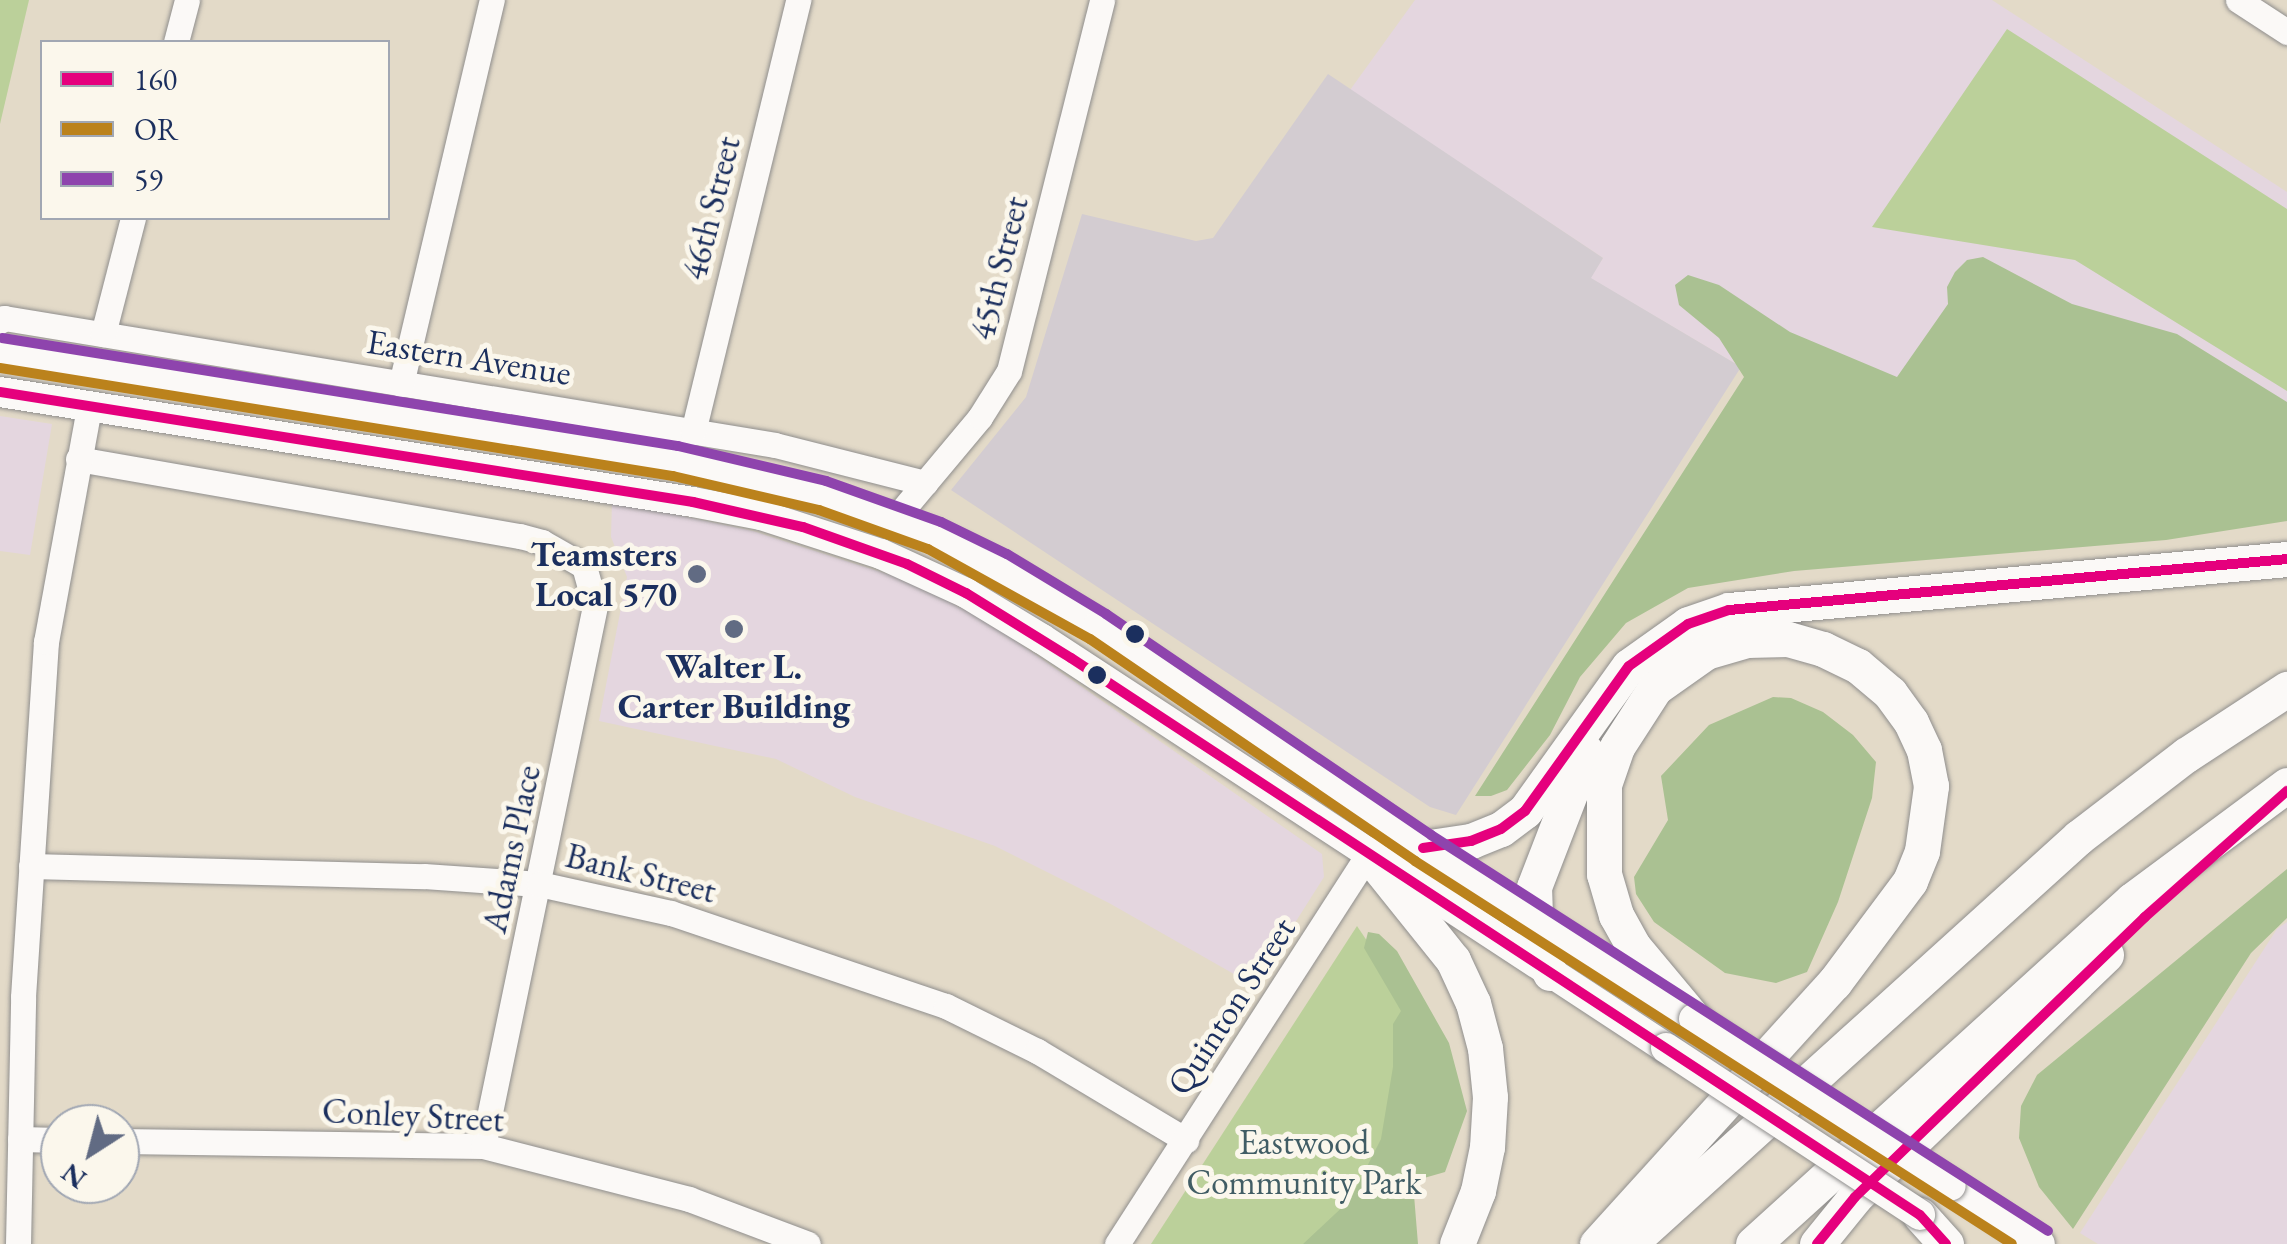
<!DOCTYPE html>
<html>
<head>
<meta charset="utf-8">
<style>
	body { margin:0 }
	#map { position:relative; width:2287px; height:1244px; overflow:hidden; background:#e3dac8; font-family:"EB Garamond",serif }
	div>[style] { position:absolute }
	.built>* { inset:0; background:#e4d6df }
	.industrial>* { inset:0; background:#d3ccd1 }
	.green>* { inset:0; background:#bbd09a }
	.forest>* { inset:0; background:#aac192 }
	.roads { filter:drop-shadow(0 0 2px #8f8e8d) drop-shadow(0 0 2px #8f8e8d) }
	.minor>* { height:25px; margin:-12.5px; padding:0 12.5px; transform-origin:12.5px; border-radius:12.5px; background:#fbf9f7 }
	.major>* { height:30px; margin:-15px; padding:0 15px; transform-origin:15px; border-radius:15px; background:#fbf9f7 }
	.highway>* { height:35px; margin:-17.5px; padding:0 17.5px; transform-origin:17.5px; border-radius:17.5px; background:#fbf9f7 }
	.bridges { filter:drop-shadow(0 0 2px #8f8e8d) drop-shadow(0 0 2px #8f8e8d) }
	.major-bridge>* { height:30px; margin:-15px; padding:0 15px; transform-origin:15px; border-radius:15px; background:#fbf9f7 }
	.bus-1>* { height:10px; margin:-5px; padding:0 5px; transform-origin:5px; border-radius:5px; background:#e5007d }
	.bus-2>* { height:10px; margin:-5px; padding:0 5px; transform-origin:5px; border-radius:5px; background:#bb821c }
	.bus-3>* { height:10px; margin:-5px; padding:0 5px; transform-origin:5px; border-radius:5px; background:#8e44ad }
	.dots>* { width:28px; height:28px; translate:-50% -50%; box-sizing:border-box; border:5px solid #fbf7ec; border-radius:50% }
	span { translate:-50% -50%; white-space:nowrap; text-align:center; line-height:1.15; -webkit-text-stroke:10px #fbf7ec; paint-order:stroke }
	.street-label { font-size:35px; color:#1b2f5e }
	.poi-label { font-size:35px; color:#1b2f5e; font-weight:700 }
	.right { translate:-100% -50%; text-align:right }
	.park-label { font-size:35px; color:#415d65 }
	.legend { position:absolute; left:40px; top:40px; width:350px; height:180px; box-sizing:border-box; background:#fbf7ec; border:2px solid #a1a7b3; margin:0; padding:12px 18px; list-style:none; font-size:30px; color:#1b2f5e }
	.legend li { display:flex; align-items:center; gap:20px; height:50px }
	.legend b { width:50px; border:2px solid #a1a7b3 }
	.north { position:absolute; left:40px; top:1104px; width:100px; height:100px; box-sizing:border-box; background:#fbf7ec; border:2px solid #a1a7b3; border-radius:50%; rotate:216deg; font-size:28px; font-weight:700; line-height:40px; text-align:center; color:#1b2f5e }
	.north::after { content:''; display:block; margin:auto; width:35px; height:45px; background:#616b83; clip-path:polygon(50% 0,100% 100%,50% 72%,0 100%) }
</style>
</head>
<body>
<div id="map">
	<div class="built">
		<i style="clip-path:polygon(1415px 0,1992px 0,2287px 192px,2287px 463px,1906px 390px,1741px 367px,1590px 278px,1603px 258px,1350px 90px)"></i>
		<i style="clip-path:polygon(0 416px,52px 424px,30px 555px,0 551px)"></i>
		<i style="clip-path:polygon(612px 501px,753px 531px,909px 581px,990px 623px,1322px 854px,1324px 877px,1255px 986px,1109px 903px,995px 846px,855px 797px,776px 759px,599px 721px,627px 577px,611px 537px)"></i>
		<i style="clip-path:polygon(2287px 922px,2287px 1244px,2098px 1244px,2080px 1233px,2277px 929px)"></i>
	</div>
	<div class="industrial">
		<i style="clip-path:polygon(1328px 74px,1603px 258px,1591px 278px,1741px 367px,1456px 815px,1430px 807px,951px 490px,1026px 397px,1082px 214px,1196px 241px,1213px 238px)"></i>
	</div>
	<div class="green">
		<i style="clip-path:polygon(0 0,29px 0,0 124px)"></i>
		<i style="clip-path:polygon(2007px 29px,2287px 209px,2287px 391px,2075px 260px,1872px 227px)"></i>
		<i style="clip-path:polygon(1357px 926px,1402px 993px,1422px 1064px,1345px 1244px,1151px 1244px)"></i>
	</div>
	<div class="forest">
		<i style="clip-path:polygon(1983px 257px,2072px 304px,2177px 334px,2287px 402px,2287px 521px,2166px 540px,1794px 571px,1688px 588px,1626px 623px,1580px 677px,1550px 735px,1507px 790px,1491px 796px,1475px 796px,1744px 377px,1719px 338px,1679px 305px,1675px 285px,1688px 275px,1719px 285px,1790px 332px,1897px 377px,1948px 304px,1947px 287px,1955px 272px,1967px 260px)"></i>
		<i style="clip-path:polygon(1773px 697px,1791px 698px,1823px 712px,1853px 735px,1876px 762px,1872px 798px,1838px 902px,1807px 972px,1776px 983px,1725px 973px,1654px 922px,1636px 894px,1634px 877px,1668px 820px,1661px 776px,1709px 725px)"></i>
		<i style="clip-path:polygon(2287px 869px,2287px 918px,2251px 953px,2073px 1229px,2039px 1187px,2019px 1138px,2021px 1106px,2037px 1075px)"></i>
		<i style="clip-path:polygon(1368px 932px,1379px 934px,1397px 951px,1449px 1043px,1467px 1111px,1445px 1172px,1424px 1178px,1414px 1195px,1418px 1244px,1303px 1244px,1350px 1200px,1381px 1139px,1393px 1067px,1393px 1024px,1401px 1011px,1364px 948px)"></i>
	</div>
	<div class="roads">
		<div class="minor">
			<i style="left:2238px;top:0;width:59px;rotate:33.1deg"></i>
			<i style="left:176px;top:42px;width:43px;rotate:-75.3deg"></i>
			<i style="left:0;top:321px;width:5px;rotate:-37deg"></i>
			<i style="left:4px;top:318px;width:781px;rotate:9.35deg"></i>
			<i style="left:775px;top:445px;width:155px;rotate:14.2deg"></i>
			<i style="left:103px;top:334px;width:120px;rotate:-75.5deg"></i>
			<i style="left:401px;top:384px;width:395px;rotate:-76.7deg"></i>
			<i style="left:693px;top:432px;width:445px;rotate:-76.3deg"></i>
			<i style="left:78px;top:459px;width:449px;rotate:9.9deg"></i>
			<i style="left:520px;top:536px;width:23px;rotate:15deg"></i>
			<i style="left:542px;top:542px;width:48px;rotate:29.7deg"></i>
			<i style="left:584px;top:566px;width:41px;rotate:74.6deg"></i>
			<i style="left:595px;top:606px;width:551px;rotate:101.72deg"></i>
			<i style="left:894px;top:520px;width:134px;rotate:-50.1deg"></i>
			<i style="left:980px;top:417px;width:54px;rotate:-57.8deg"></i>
			<i style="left:1009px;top:371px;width:382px;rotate:-75.9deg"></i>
			<i style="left:31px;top:866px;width:393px;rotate:1.5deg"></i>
			<i style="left:424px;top:876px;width:115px;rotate:4deg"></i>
			<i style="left:539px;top:884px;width:135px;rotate:12.4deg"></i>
			<i style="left:671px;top:913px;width:290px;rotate:18.7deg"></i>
			<i style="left:946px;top:1006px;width:102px;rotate:26.3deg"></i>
			<i style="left:1037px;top:1051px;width:174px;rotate:30.9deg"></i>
			<i style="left:20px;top:1139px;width:40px;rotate:1.4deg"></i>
			<i style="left:120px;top:1141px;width:363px;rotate:0.8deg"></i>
			<i style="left:483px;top:1146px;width:213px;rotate:14.4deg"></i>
			<i style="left:689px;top:1199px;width:127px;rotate:20.7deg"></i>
			<i style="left:18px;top:1244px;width:247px;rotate:-88.8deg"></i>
			<i style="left:23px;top:997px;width:356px;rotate:-86.3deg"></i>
			<i style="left:46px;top:642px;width:239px;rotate:-79.6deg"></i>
			<i style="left:1117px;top:1244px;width:464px;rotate:-57.2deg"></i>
		</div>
		<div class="major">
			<i style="left:0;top:353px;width:685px;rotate:9.08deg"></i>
			<i style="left:676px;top:461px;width:151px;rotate:13.4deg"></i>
			<i style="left:823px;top:496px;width:118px;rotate:19.4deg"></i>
			<i style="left:934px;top:535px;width:72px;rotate:26.2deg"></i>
			<i style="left:999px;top:567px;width:115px;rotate:30.8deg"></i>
			<i style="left:1098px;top:626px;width:394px;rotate:34.3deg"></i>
			<i style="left:1423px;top:848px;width:302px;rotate:32.2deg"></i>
			<i style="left:0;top:392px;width:702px;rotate:9.02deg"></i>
			<i style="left:693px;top:502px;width:69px;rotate:10.8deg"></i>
			<i style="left:761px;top:515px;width:126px;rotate:18deg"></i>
			<i style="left:881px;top:554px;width:94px;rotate:24.6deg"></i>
			<i style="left:966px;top:593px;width:89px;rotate:31.2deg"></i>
			<i style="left:1042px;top:639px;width:746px;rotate:33.24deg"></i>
			<i style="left:1951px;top:1186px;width:106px;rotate:33.1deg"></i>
		</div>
		<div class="highway">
			<i style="left:1423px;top:848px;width:49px;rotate:-8.3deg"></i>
			<i style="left:1471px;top:841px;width:32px;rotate:-22deg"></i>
			<i style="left:1501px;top:829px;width:30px;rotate:-37deg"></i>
			<i style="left:1525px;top:811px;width:178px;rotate:-54.4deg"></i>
			<i style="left:1629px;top:666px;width:72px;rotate:-35.4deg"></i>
			<i style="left:1688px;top:624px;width:43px;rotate:-18.9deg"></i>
			<i style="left:1729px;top:610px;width:560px;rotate:-5.22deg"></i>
			<i style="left:1368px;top:854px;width:136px;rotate:51.3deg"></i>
			<i style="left:1453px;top:960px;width:47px;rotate:65.1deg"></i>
			<i style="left:1473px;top:1003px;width:47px;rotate:75.1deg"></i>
			<i style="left:1485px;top:1048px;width:49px;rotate:84.2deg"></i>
			<i style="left:1490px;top:1097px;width:50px;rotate:93.4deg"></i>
			<i style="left:1487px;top:1147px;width:45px;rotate:101.6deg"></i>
			<i style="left:1478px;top:1191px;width:57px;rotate:111.6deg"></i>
			<i style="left:1550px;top:973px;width:33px;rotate:-115deg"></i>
			<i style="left:1536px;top:943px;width:56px;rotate:-92deg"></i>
			<i style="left:1534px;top:887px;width:145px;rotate:-68.9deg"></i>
			<i style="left:1920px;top:1215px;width:39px;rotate:48deg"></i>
			<i style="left:1597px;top:1244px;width:353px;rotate:-47.8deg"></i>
			<i style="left:1834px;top:983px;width:127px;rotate:-53.3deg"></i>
			<i style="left:1910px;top:881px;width:32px;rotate:-68deg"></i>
			<i style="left:1922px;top:851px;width:66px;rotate:-82.1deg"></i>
			<i style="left:1931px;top:786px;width:37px;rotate:-101deg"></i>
			<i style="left:1924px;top:750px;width:31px;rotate:-115deg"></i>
			<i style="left:1911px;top:722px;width:36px;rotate:-126deg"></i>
			<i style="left:1890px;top:693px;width:42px;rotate:-139.8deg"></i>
			<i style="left:1858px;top:666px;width:39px;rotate:-154deg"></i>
			<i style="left:1823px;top:649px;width:36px;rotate:-164deg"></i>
			<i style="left:1788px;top:639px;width:41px;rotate:178.6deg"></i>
			<i style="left:1747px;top:640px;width:43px;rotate:163.7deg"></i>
			<i style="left:1706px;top:652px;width:62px;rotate:144.8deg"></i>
			<i style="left:1655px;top:688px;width:70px;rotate:122.8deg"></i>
			<i style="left:1617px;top:747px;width:39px;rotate:109deg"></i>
			<i style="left:1604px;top:784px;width:90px;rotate:90deg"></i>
			<i style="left:1604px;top:874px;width:43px;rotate:73.7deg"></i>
			<i style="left:1616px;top:915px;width:35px;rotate:61deg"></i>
			<i style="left:1633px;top:946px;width:95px;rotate:50.1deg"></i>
			<i style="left:1629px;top:1244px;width:607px;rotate:-42.13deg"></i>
			<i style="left:2079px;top:837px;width:135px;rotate:-37.5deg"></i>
			<i style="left:2186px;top:755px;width:121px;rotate:-33.2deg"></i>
			<i style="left:1753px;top:1244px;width:512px;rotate:-42.23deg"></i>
			<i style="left:2132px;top:900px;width:193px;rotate:-36.6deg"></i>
			<i style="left:1817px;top:1244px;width:60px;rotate:-51deg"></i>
			<i style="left:1855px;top:1197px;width:349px;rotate:-44deg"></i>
		</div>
	</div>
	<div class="bridges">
		<div class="major-bridge">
			<i style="left:1694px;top:1019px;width:306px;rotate:33deg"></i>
			<i style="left:1666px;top:1048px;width:304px;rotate:33.3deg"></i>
		</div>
	</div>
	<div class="bus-1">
		<i style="left:0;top:392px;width:702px;rotate:9.02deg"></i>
		<i style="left:693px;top:502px;width:113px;rotate:12.8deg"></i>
		<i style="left:803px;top:527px;width:110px;rotate:19.6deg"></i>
		<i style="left:907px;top:564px;width:66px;rotate:26.2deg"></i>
		<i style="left:966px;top:593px;width:123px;rotate:31.8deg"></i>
		<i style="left:1071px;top:658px;width:1015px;rotate:33.27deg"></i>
		<i style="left:1920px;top:1215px;width:39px;rotate:48deg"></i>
		<i style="left:1423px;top:848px;width:49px;rotate:-8.3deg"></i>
		<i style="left:1471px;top:841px;width:32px;rotate:-22deg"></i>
		<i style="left:1501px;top:829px;width:30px;rotate:-37deg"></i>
		<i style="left:1525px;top:811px;width:178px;rotate:-54.4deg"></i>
		<i style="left:1629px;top:666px;width:72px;rotate:-35.4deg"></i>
		<i style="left:1688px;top:624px;width:43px;rotate:-18.9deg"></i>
		<i style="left:1729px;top:610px;width:560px;rotate:-5.22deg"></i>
		<i style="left:1817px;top:1244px;width:60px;rotate:-51deg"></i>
		<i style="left:1855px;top:1197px;width:403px;rotate:-44deg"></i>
		<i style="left:2145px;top:917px;width:190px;rotate:-41.6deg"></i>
	</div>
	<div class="bus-2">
		<i style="left:0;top:368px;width:682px;rotate:9.12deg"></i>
		<i style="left:673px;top:476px;width:150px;rotate:13.1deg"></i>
		<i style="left:819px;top:510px;width:116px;rotate:19.7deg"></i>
		<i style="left:928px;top:549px;width:185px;rotate:29.1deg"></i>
		<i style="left:1090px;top:639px;width:394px;rotate:34.3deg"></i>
		<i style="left:1415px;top:861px;width:709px;rotate:32.68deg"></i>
	</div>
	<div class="bus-3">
		<i style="left:2px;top:338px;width:685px;rotate:9.08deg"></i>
		<i style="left:678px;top:446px;width:152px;rotate:13.3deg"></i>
		<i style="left:826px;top:481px;width:122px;rotate:19.6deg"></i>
		<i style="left:941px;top:522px;width:73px;rotate:25.9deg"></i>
		<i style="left:1007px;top:554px;width:116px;rotate:31.2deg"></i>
		<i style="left:1106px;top:614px;width:393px;rotate:34.2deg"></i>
		<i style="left:1431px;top:835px;width:733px;rotate:32.69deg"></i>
	</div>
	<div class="dots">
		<i style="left:697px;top:574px;background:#616b83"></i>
		<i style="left:734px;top:629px;background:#616b83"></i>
		<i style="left:1135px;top:634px;background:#1b2f5e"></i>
		<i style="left:1097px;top:675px;background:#1b2f5e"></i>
	</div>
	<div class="street-label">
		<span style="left:711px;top:208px;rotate:-76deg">46th Street</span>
		<span style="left:999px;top:268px;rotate:-76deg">45th Street</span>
		<span style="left:469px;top:357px;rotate:9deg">Eastern Avenue</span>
		<span style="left:511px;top:849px;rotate:-78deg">Adams Place</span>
		<span style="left:641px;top:873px;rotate:14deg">Bank Street</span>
		<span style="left:1231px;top:1006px;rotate:-57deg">Quinton Street</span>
		<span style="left:413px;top:1115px;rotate:3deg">Conley Street</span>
	</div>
	<div class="poi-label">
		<span class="right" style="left:677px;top:574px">Teamsters<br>Local 570</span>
		<span style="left:734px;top:686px">Walter L.<br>Carter Building</span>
	</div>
	<div class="park-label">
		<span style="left:1304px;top:1162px">Eastwood<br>Community Park</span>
	</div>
	<ul class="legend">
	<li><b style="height:12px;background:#e5007d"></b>160</li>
	<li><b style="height:12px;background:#bb821c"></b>OR</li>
	<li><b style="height:12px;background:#8e44ad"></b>59</li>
	</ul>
	<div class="north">N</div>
</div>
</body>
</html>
